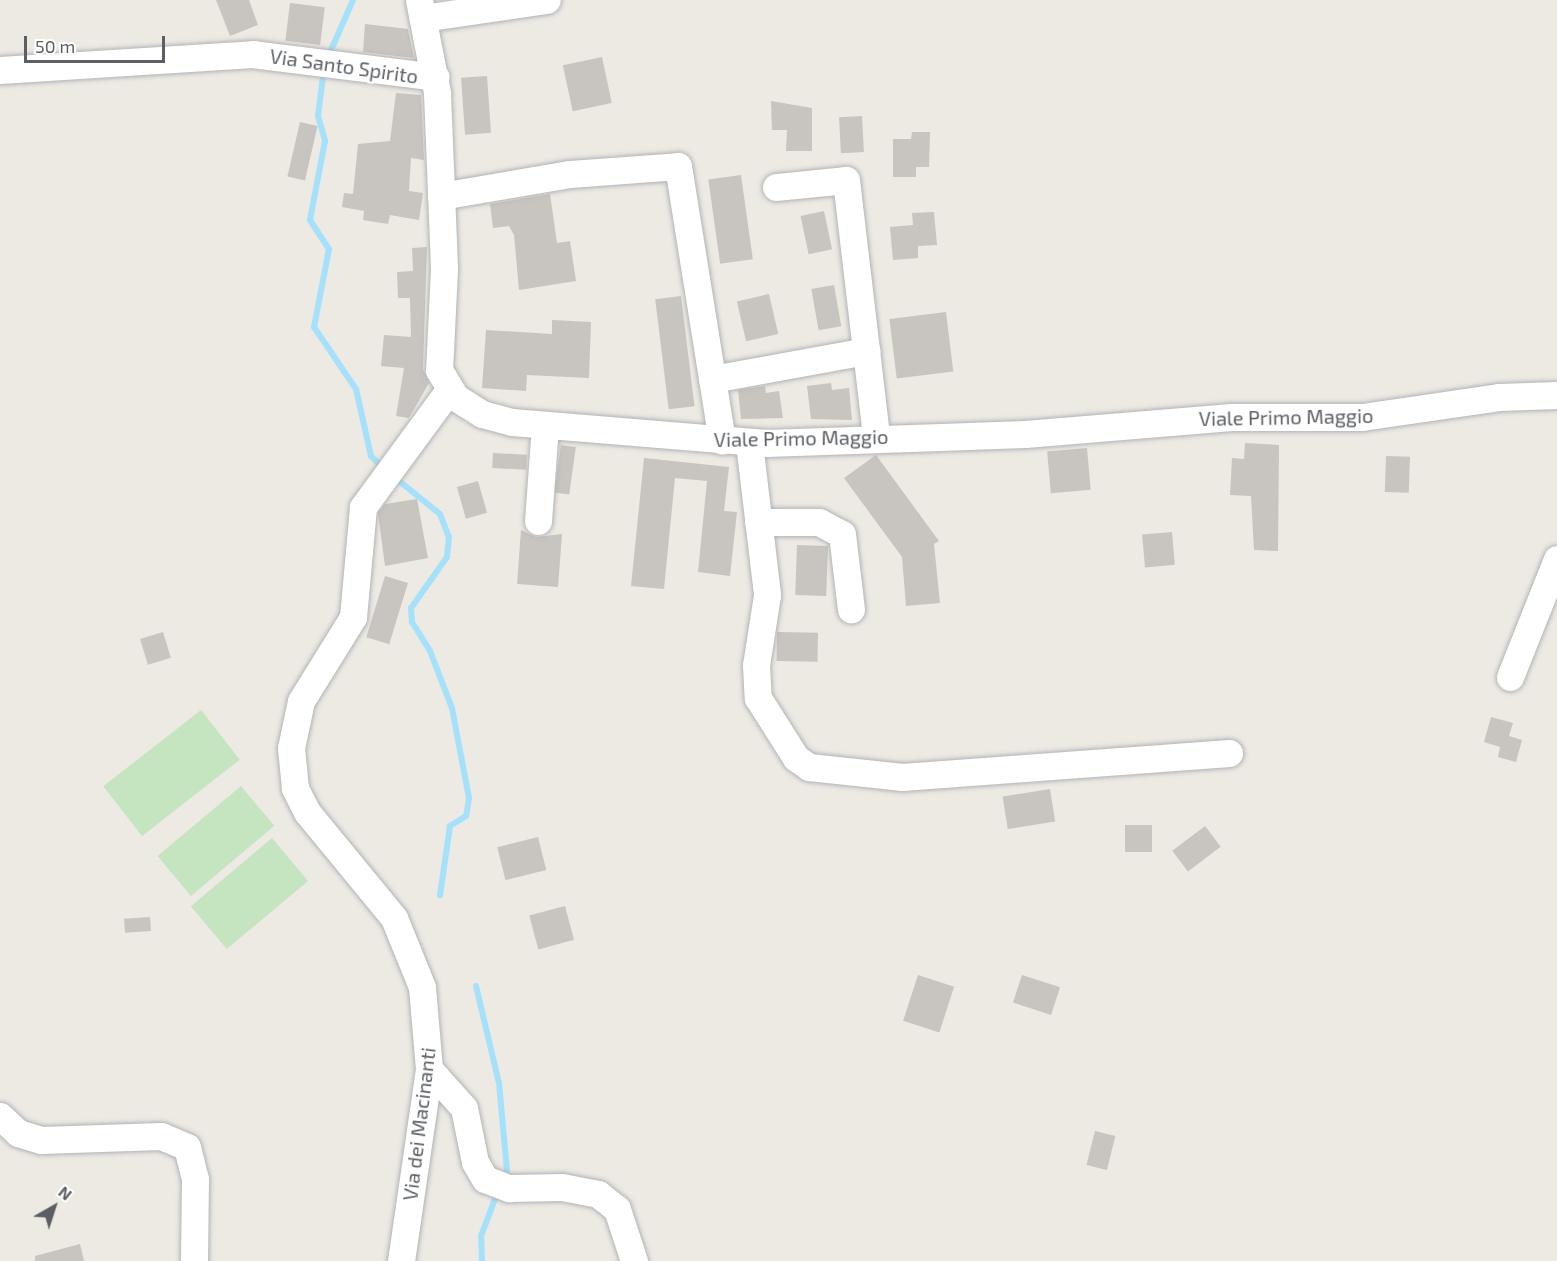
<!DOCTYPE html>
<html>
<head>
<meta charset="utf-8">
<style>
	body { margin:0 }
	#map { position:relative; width:1557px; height:1261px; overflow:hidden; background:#ede9e3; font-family:"Exo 2",sans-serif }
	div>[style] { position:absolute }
	.green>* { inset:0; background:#c5e4c0; transform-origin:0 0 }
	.stream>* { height:6px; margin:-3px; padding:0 3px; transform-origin:3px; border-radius:3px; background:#a5e1fb }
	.building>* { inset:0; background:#c8c4bf; transform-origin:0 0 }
	.roads { filter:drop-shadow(0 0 2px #b0b4b7) drop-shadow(0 0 2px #b0b4b7) }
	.minor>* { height:27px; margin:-13.5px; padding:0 13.5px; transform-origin:13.5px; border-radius:13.5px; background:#fff }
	span { translate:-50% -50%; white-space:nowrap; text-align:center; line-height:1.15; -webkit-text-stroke:4.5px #fff; paint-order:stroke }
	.street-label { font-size:20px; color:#5b5f63 }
	.north { position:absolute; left:24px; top:1177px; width:60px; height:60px; -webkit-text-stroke:4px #fff; paint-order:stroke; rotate:39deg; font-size:16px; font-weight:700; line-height:24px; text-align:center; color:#5b5f63 }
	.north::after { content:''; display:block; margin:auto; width:21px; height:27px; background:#5b5f63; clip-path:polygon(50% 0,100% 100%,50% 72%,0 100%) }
	.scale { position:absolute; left:24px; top:36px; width:141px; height:27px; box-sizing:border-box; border:3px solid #5b5f63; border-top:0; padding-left:8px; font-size:18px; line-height:21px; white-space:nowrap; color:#5b5f63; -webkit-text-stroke:4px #fff; paint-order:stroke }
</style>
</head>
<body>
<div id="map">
	<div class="green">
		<i style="left:201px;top:710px;width:63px;height:124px;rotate:52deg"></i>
		<i style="left:241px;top:786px;width:52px;height:109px;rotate:50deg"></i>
		<i style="left:272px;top:838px;width:56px;height:106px;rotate:50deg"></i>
	</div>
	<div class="stream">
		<i style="left:328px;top:57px;width:62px;rotate:-66.3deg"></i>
		<i style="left:324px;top:69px;width:47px;rotate:97.3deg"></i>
		<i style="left:318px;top:116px;width:26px;rotate:74deg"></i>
		<i style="left:325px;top:141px;width:80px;rotate:100.8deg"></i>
		<i style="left:310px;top:220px;width:35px;rotate:57deg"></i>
		<i style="left:329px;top:249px;width:79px;rotate:100.9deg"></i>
		<i style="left:314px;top:327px;width:75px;rotate:55.9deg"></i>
		<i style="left:356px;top:389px;width:69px;rotate:77.4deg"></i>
		<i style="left:371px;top:456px;width:17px;rotate:45deg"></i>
		<i style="left:393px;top:476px;width:60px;rotate:39deg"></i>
		<i style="left:440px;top:514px;width:25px;rotate:69deg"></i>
		<i style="left:449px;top:537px;width:20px;rotate:96deg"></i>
		<i style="left:447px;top:557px;width:62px;rotate:125.2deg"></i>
		<i style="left:411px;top:608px;width:14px;rotate:86deg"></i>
		<i style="left:412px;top:622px;width:34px;rotate:58deg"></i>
		<i style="left:430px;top:651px;width:61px;rotate:68.9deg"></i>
		<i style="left:452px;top:708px;width:92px;rotate:79.3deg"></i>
		<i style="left:469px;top:798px;width:18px;rotate:99deg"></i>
		<i style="left:466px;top:816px;width:19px;rotate:148deg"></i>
		<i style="left:450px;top:826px;width:70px;rotate:98.2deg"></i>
		<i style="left:476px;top:986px;width:100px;rotate:76.7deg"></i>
		<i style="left:499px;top:1083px;width:88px;rotate:84.8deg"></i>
		<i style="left:507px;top:1171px;width:9px;rotate:117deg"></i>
		<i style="left:482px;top:1261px;width:25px;rotate:-92deg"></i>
		<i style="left:481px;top:1236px;width:48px;rotate:-69.3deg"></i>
	</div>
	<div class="building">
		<i style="clip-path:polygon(216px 0,249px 0,258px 25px,230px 36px)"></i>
		<i style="left:290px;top:3px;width:35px;height:38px;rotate:7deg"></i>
		<i style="clip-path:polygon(365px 24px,408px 29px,414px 58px,363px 52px)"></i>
		<i style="left:602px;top:57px;width:47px;height:40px;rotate:78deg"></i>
		<i style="left:487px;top:76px;width:57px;height:26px;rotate:86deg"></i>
		<i style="clip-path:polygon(396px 93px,421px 95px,424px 160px,411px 158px,409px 191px,423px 193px,419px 220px,390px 215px,388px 224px,363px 220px,364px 211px,342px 207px,344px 193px,353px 194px,358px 144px,390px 141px)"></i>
		<i style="clip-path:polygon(771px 101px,812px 108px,812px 151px,786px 151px,787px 130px,772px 130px)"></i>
		<i style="left:862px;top:116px;width:36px;height:23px;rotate:87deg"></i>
		<i style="left:300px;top:122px;width:18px;height:56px;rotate:13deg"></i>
		<i style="clip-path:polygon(912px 132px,930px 132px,929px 167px,916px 167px,916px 177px,893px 177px,893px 139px,911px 139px)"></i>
		<i style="left:741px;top:175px;width:85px;height:33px;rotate:82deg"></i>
		<i style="clip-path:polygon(550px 194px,557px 243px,570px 241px,576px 281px,519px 290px,514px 235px,509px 226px,493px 228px,490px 204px)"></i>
		<i style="left:824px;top:211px;width:39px;height:24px;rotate:78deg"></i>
		<i style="clip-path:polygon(934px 212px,937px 245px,918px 246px,918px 258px,893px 260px,890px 227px,913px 225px,912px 213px)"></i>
		<i style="clip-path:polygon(427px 247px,423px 369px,429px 383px,409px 418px,396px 416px,404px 368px,381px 366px,384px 335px,411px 337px,410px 298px,398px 298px,397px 272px,413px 271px,412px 248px)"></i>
		<i style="left:834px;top:285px;width:42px;height:23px;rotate:80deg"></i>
		<i style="left:769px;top:294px;width:41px;height:33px;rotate:77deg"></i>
		<i style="left:681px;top:296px;width:111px;height:26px;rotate:83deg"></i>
		<i style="left:946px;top:312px;width:60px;height:57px;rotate:83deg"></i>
		<i style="clip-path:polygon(552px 320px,591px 322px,589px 378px,527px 375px,526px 391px,482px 388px,486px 330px,552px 334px)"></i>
		<i style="clip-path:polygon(831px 383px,832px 390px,849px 388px,852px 420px,811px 419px,807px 386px)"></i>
		<i style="clip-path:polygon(765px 386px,766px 393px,779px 391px,783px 418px,741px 419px,738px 390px)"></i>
		<i style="clip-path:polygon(1245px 443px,1279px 445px,1278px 551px,1254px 550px,1251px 496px,1230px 495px,1232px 458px,1244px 459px)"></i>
		<i style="left:561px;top:445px;width:15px;height:48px;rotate:8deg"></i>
		<i style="left:1087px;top:448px;width:42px;height:40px;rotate:85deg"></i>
		<i style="left:493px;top:453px;width:34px;height:15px;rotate:3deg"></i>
		<i style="clip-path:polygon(876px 455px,939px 541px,934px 544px,940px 603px,906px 606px,902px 557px,844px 478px)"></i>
		<i style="left:1386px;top:456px;width:24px;height:36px;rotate:2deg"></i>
		<i style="clip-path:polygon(644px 458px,729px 467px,724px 511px,737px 512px,730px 576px,698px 572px,707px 481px,675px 478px,664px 589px,631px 586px)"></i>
		<i style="left:478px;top:481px;width:33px;height:22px;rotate:74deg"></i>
		<i style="clip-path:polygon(417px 499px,428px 558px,385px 566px,378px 513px,385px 504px)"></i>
		<i style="clip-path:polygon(521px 530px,536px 537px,562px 534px,558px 587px,517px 584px)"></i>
		<i style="left:1172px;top:532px;width:33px;height:30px;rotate:85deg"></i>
		<i style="left:797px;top:545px;width:31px;height:50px;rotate:2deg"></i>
		<i style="left:385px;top:576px;width:24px;height:64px;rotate:17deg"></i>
		<i style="left:163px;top:632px;width:27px;height:24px;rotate:73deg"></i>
		<i style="left:777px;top:632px;width:41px;height:29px;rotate:1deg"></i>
		<i style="clip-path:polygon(1491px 717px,1513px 723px,1509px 736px,1522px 740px,1516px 762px,1498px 757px,1500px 747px,1484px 742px)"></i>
		<i style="left:1050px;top:789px;width:33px;height:48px;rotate:81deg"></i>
		<i style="left:1125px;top:825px;width:27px;height:27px"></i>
		<i style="left:1205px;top:826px;width:26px;height:41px;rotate:53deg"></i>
		<i style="left:538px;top:837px;width:34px;height:42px;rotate:76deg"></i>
		<i style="left:565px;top:906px;width:35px;height:37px;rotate:75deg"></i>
		<i style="left:150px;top:917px;width:14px;height:26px;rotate:86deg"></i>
		<i style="left:918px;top:975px;width:38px;height:48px;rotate:18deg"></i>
		<i style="left:1022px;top:975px;width:40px;height:29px;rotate:18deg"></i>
		<i style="left:1095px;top:1131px;width:21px;height:35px;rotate:14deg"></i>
		<i style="clip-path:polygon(80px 1244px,84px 1261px,35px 1261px,35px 1256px)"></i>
	</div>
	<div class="roads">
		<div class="minor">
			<i style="left:419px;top:0;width:95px;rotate:79deg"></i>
			<i style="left:437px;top:93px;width:176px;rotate:87.7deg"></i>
			<i style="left:444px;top:269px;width:101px;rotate:92.8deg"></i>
			<i style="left:439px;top:370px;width:31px;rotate:59deg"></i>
			<i style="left:455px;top:397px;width:32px;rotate:32deg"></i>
			<i style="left:482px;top:414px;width:31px;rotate:15deg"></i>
			<i style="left:512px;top:422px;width:255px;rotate:4.7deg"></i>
			<i style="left:766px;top:443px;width:259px;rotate:-2deg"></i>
			<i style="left:1025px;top:434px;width:207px;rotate:-4.7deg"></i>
			<i style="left:1231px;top:417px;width:131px"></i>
			<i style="left:1362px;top:417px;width:138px;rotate:-8.3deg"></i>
			<i style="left:1499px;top:397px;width:58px;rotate:-2deg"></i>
			<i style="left:423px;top:18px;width:125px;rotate:-8.3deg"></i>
			<i style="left:0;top:70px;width:253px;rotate:-3.6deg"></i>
			<i style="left:252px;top:54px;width:185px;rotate:7.1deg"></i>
			<i style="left:776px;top:187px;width:70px;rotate:-5.7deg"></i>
			<i style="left:846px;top:180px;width:258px;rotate:83.3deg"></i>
			<i style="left:441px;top:196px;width:131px;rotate:-9.7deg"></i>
			<i style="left:570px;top:174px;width:108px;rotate:-4.2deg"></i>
			<i style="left:678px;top:166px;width:278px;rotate:80.9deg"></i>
			<i style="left:712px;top:379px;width:157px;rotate:-10.3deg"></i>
			<i style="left:749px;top:443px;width:153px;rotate:83.2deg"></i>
			<i style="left:767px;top:595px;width:71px;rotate:98.9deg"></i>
			<i style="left:756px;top:665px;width:33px;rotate:87deg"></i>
			<i style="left:758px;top:698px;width:71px;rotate:57.7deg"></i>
			<i style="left:796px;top:758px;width:16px;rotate:35deg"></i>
			<i style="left:809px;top:767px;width:94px;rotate:6.1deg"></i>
			<i style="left:902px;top:777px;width:328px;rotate:-4.2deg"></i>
			<i style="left:538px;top:521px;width:96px;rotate:-85.8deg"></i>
			<i style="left:758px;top:522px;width:61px"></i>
			<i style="left:819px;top:522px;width:26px;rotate:28deg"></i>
			<i style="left:842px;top:534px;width:76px;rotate:83.2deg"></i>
			<i style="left:1510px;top:677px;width:127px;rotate:-68.3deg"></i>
			<i style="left:429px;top:1069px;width:52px;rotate:48.1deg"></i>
			<i style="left:464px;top:1108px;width:55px;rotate:78.5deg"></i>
			<i style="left:475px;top:1162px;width:20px;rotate:60deg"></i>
			<i style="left:485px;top:1179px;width:26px;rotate:21deg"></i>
			<i style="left:509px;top:1188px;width:53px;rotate:-1.1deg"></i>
			<i style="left:562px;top:1187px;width:37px;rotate:11deg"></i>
			<i style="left:598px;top:1194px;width:24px;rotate:38deg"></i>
			<i style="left:617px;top:1209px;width:55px;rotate:71.9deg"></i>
			<i style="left:0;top:1116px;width:25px;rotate:43deg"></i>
			<i style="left:18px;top:1133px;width:24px;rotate:17deg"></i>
			<i style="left:41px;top:1140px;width:120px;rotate:-1.9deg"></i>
			<i style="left:161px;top:1136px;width:28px;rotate:23deg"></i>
			<i style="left:187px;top:1147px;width:33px;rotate:76deg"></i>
			<i style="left:195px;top:1179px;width:82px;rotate:90.7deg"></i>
			<i style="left:401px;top:1261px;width:194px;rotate:-81.7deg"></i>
			<i style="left:429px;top:1069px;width:82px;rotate:-94.9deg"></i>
			<i style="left:422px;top:987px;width:74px;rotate:-112.1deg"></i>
			<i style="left:394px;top:918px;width:137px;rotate:-129.4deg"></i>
			<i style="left:307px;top:812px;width:27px;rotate:-117deg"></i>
			<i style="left:295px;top:788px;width:40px;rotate:-95.7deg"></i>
			<i style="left:291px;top:748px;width:48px;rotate:-78deg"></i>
			<i style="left:301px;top:701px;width:99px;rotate:-58.2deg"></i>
			<i style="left:353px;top:617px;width:110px;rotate:-84.8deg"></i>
			<i style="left:363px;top:507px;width:145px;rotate:-53.7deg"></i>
		</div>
	</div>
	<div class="street-label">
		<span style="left:344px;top:66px;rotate:8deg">Via Santo Spirito</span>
		<span style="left:1286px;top:417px;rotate:-1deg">Viale Primo Maggio</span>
		<span style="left:801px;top:438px;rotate:-1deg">Viale Primo Maggio</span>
		<span style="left:419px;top:1124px;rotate:-83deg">Via dei Macinanti</span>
	</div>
	<div class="north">N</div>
	<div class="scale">50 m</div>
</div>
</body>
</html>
